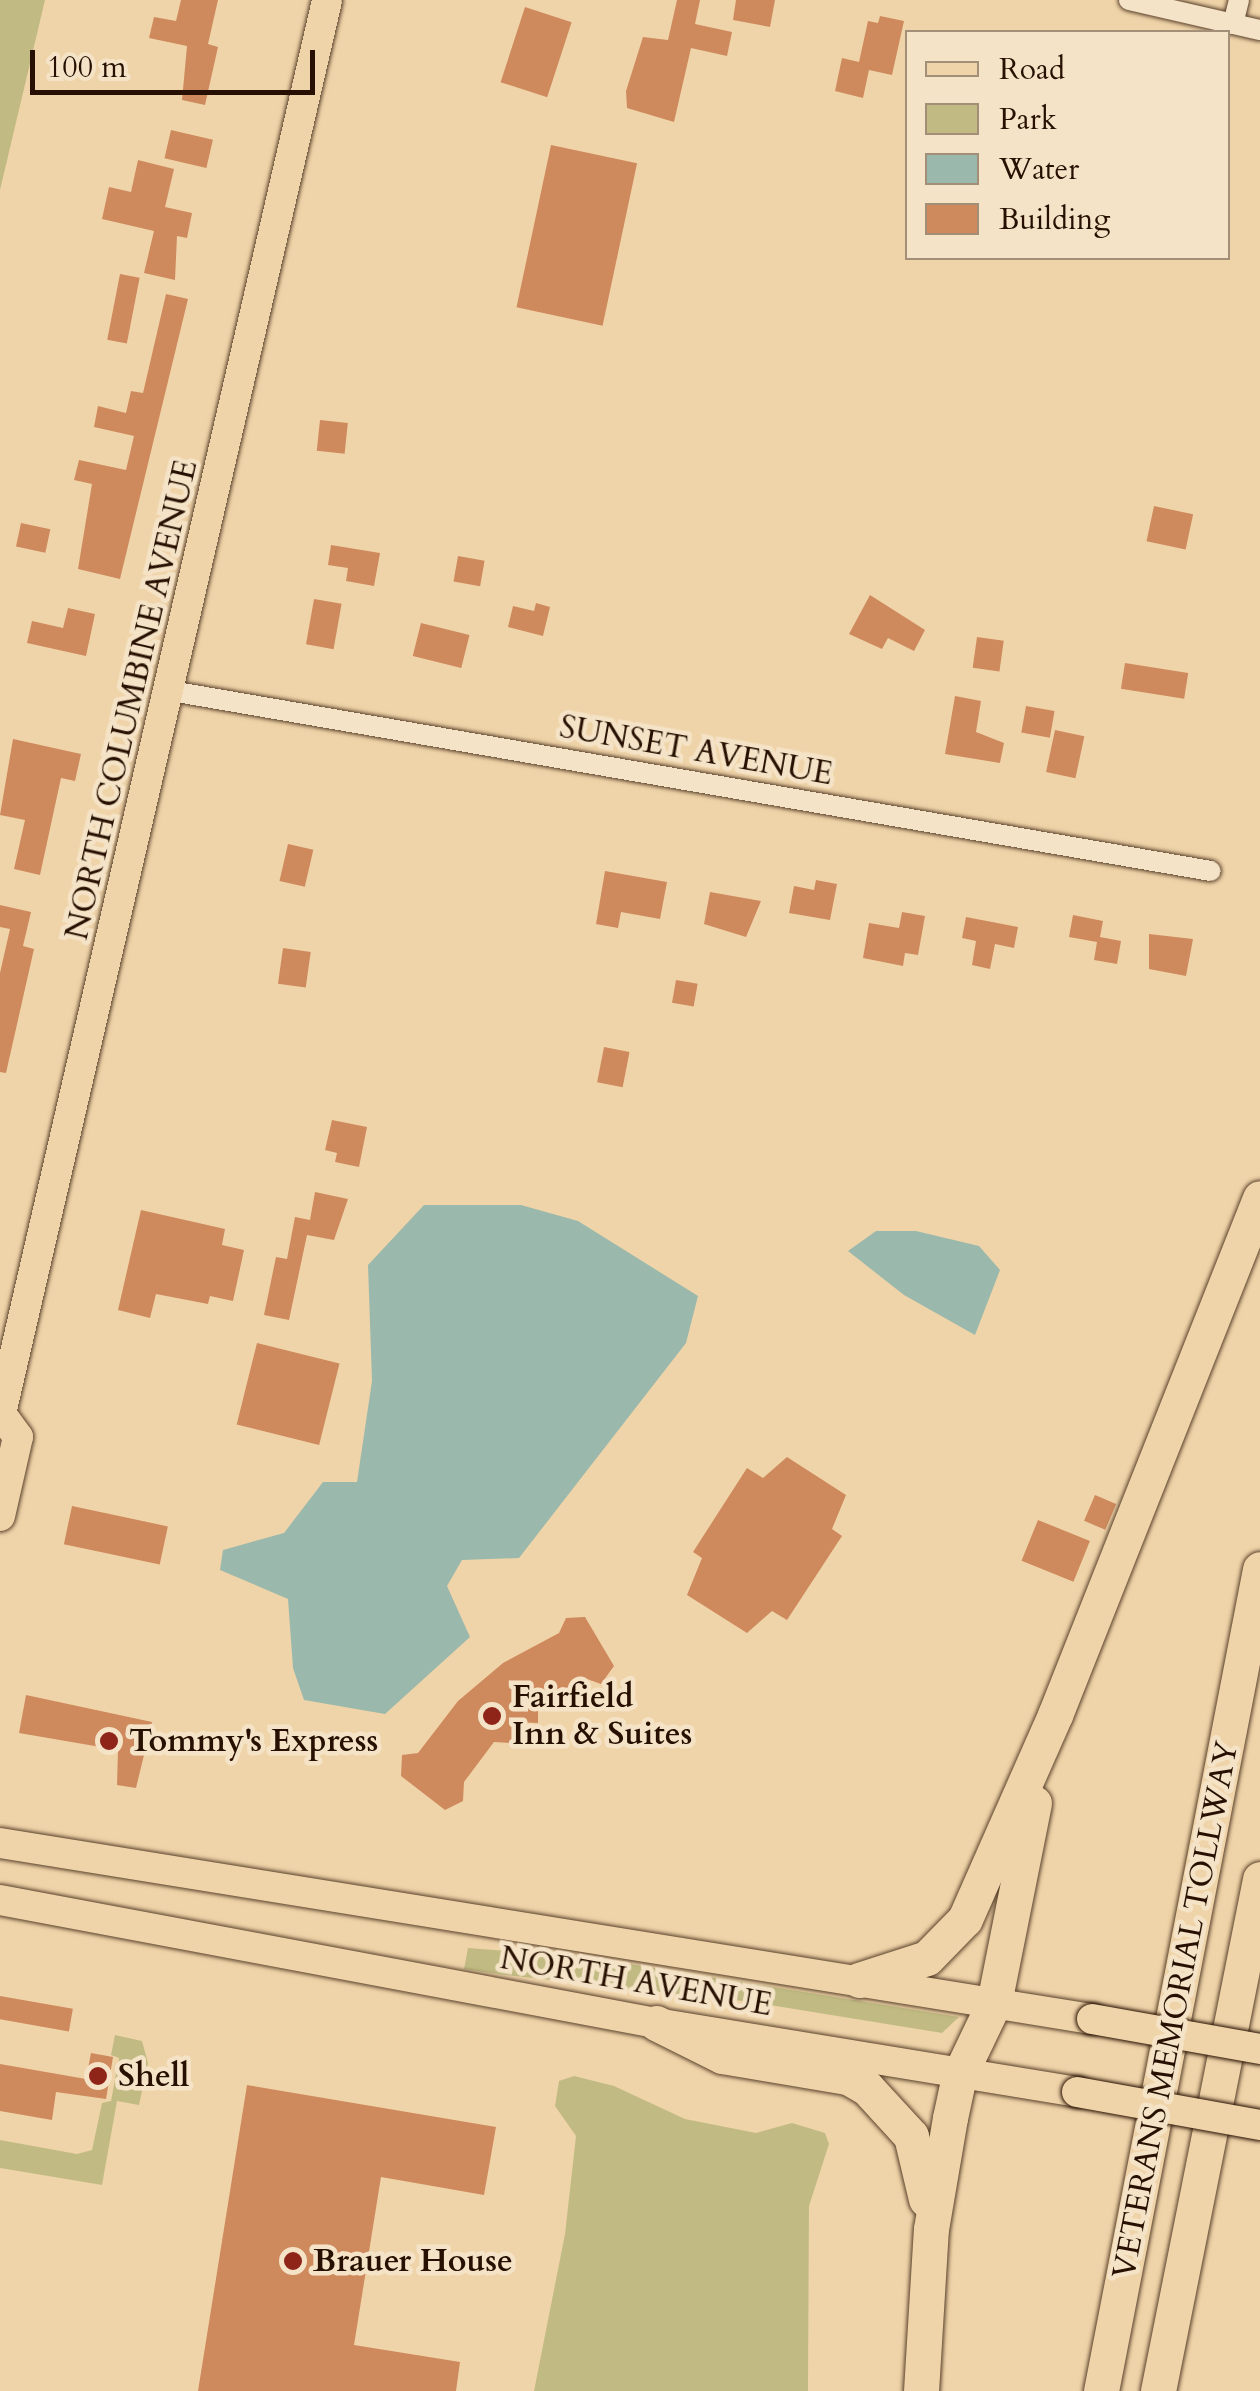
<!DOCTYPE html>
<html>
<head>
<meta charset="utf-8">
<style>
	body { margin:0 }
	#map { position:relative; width:1260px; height:2391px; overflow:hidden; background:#f0d4a9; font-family:Cardo,serif }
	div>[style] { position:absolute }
	.green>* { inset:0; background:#c1bb83 }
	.water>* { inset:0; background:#9ab8ab }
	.building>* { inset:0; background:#ce8a5d; transform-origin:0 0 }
	.roads { filter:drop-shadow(0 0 2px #59412b) drop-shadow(0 0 2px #59412b) }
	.minor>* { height:20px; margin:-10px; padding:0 10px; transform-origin:10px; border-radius:10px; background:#f5e3c7 }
	.primary>* { height:30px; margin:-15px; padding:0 15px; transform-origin:15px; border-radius:15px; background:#f0d4a9 }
	.motorway>* { height:35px; margin:-17.5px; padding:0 17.5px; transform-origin:17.5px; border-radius:17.5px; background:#f0d4a9 }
	.bridges { filter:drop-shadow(0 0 2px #271001) drop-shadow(0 0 2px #271001) }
	.primary-bridge>* { height:30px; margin:-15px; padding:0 15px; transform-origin:15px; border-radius:15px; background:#f0d4a9 }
	.dots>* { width:28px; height:28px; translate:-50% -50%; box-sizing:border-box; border:5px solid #f5e3c7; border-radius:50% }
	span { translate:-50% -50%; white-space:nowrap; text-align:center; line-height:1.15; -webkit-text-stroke:9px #f5e3c7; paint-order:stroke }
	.street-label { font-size:32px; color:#271001 }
	.poi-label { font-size:32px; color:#271001; font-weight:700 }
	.left { translate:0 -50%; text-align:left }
	.legend { position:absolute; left:905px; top:30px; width:325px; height:230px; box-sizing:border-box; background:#f5e3c7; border:2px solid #a38f78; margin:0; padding:12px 18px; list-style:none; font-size:30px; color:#271001 }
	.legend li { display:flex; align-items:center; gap:20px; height:50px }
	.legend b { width:50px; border:2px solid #a38f78 }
	.scale { position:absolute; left:30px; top:50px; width:285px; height:45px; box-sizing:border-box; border:5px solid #271001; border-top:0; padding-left:12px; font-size:30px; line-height:35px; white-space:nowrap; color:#271001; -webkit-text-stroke:8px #f5e3c7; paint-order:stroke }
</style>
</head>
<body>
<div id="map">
	<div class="green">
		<i style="clip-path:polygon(0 0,45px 0,0 190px)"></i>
		<i style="clip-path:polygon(468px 1948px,586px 1957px,959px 2017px,942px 2033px,752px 2002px,505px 1975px,464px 1969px)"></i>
		<i style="clip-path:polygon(115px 2035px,142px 2041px,148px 2063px,139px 2105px,117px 2101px,102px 2185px,0 2168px,0 2140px,77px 2154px,92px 2150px,102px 2103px,111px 2101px,119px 2058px,111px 2055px)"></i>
		<i style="clip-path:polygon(574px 2076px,614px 2086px,685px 2119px,756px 2133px,792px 2123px,825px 2133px,829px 2144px,809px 2206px,808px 2391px,534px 2391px,565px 2234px,576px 2136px,555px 2106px,559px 2081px)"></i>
	</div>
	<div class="water">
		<i style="clip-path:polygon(424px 1205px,521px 1205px,578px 1221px,698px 1296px,686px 1343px,519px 1558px,462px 1560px,447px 1586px,470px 1637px,385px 1714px,304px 1700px,293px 1668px,288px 1599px,220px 1570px,223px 1550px,284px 1533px,323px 1482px,357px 1482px,372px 1381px,368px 1265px)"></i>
		<i style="clip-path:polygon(876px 1231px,916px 1231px,979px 1246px,1000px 1270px,975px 1335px,904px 1295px,848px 1251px)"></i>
	</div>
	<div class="building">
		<i style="clip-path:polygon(181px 0,218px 0,208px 44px,218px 47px,205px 105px,182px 100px,187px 46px,149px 38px,154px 17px,176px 21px)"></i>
		<i style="clip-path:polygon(677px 0,700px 0,695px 24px,732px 32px,727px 56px,691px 48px,674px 122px,627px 108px,626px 91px,643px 37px,668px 40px)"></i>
		<i style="clip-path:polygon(736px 0,775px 0,770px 27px,733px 20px)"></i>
		<i style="left:525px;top:7px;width:49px;height:79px;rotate:18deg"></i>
		<i style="clip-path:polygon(880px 16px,904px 21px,892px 75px,869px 70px,863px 98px,835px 91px,842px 58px,859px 62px,868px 21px,878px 23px)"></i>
		<i style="left:171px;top:130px;width:43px;height:29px;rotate:13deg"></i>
		<i style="left:551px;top:145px;width:88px;height:166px;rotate:12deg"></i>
		<i style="clip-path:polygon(138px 160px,174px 169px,165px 207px,192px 213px,187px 238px,177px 236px,175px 280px,144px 273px,154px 231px,102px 219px,109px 187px,131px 192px)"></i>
		<i style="left:120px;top:274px;width:20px;height:67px;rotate:11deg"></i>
		<i style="clip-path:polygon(166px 294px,188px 299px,120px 579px,78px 569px,92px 484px,74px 480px,79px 460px,126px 470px,134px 436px,94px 427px,98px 406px,126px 413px,131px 391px,143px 393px)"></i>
		<i style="left:320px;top:420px;width:28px;height:31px;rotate:6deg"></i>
		<i style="left:1154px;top:506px;width:40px;height:36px;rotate:12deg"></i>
		<i style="left:21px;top:523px;width:30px;height:24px;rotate:12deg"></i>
		<i style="clip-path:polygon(331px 545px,380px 553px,374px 586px,346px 581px,348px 568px,328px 565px)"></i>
		<i style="left:458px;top:556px;width:27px;height:26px;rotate:10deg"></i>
		<i style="clip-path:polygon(870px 595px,925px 630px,914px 651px,888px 638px,882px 649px,849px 634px)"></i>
		<i style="left:314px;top:599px;width:28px;height:46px;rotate:10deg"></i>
		<i style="clip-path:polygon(536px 603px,550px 607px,543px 636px,508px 627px,513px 606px,534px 611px)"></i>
		<i style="clip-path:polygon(68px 608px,95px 614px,86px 656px,27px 643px,32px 621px,63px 628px)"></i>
		<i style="left:421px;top:623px;width:50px;height:34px;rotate:14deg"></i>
		<i style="left:977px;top:637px;width:27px;height:31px;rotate:8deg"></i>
		<i style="left:1125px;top:663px;width:64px;height:26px;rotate:9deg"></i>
		<i style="clip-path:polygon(955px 696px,981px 701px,976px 732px,1004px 743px,1000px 763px,945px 754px)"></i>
		<i style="left:1026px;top:706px;width:29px;height:27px;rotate:10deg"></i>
		<i style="left:1055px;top:730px;width:30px;height:43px;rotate:12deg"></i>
		<i style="clip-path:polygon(13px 739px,81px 754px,75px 781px,61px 778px,40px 875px,14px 869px,25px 820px,0 815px)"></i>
		<i style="left:288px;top:844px;width:26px;height:38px;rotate:13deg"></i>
		<i style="clip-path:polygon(605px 871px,667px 882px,660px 919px,621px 912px,618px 928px,596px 924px)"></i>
		<i style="clip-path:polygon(816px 880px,837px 884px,830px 920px,789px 913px,794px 886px,814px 890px)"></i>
		<i style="clip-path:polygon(710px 892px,761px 901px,746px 937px,704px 924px)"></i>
		<i style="clip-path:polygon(0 905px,31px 912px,23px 946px,34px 949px,6px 1073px,0 1072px,0 973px,10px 929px,0 927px)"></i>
		<i style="clip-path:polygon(902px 912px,925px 916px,918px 955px,905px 953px,903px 966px,863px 958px,869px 923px,899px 928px)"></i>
		<i style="clip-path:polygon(1073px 915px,1103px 921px,1100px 937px,1121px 941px,1117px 964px,1094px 960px,1097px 942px,1069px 937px)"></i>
		<i style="clip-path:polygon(966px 917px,1018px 927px,1014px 948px,995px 944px,990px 969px,972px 965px,976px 941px,962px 938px)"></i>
		<i style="clip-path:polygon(1149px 934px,1193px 939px,1186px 976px,1149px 969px)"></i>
		<i style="left:283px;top:948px;width:28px;height:36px;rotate:8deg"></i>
		<i style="left:676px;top:980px;width:22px;height:23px;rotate:10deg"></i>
		<i style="left:604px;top:1047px;width:26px;height:36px;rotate:11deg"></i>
		<i style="clip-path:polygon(332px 1120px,367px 1127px,359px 1167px,335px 1162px,337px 1153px,325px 1150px)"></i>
		<i style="clip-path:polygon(315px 1192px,348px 1199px,334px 1240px,307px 1235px,289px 1320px,264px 1315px,276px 1257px,287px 1259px,295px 1217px,310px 1220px)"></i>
		<i style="clip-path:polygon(141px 1210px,225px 1229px,222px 1245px,244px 1250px,233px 1301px,210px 1296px,208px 1304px,156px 1294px,150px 1318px,118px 1310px)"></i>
		<i style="left:257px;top:1343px;width:85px;height:84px;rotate:14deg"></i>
		<i style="clip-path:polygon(787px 1457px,846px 1495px,832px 1529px,842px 1536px,787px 1620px,772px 1611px,747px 1633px,687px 1595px,702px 1558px,693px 1552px,747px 1468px,763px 1478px)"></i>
		<i style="left:1095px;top:1495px;width:23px;height:28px;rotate:23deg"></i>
		<i style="left:72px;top:1506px;width:98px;height:39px;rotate:12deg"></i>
		<i style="left:1038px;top:1520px;width:56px;height:44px;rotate:22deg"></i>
		<i style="clip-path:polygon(585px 1617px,614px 1666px,601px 1684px,587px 1679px,538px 1706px,538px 1723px,516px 1722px,512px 1743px,494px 1742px,464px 1782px,463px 1801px,445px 1810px,401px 1776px,402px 1755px,418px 1753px,458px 1701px,503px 1663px,559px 1633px,566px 1618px)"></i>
		<i style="clip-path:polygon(26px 1695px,152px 1722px,136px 1788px,117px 1785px,118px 1750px,19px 1733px)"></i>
		<i style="left:0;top:1996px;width:74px;height:23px;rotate:10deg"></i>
		<i style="clip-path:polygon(91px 2053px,113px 2057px,106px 2099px,56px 2092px,52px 2120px,0 2111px,0 2064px,86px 2079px)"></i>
		<i style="clip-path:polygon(247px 2085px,496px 2127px,484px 2195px,381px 2177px,354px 2345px,460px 2362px,456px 2391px,198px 2391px)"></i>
	</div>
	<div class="roads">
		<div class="minor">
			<i style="left:1129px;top:0;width:134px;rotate:12.9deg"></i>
			<i style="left:1233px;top:24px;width:25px;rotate:-76deg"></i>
			<i style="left:171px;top:691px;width:1055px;rotate:9.82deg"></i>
		</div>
		<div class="primary">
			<i style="left:0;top:1418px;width:1455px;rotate:-77.01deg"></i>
			<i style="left:0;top:1516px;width:81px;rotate:-77.2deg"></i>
			<i style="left:18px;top:1437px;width:26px;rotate:-126deg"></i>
			<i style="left:0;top:1843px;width:1106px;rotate:9.16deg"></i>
			<i style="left:0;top:1900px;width:667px;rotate:10.62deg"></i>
			<i style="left:656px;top:2023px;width:427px;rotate:9.3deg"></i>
		</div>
		<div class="motorway">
			<i style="left:859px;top:1980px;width:71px;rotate:-17.9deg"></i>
			<i style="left:927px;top:1958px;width:54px;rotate:-45.7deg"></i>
			<i style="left:965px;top:1919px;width:223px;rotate:-66.2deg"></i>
			<i style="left:1055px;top:1715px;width:556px;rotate:-68.37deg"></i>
			<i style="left:656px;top:2023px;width:74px;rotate:26.6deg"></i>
			<i style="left:722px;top:2056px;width:128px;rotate:9.5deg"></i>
			<i style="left:848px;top:2077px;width:22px;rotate:30deg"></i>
			<i style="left:867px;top:2088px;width:65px;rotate:47.5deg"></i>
			<i style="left:911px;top:2136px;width:65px;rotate:76.6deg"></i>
			<i style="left:921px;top:2391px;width:162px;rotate:-86.5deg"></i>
			<i style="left:931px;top:2229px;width:113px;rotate:-80.3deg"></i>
			<i style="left:950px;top:2118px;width:43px;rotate:-77.9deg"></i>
			<i style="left:959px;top:2076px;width:81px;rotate:-64.4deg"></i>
			<i style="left:994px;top:2003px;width:204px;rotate:-78.7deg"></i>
			<i style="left:1101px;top:2391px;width:837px;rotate:-79.05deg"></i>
			<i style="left:1158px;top:2391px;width:522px;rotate:-78.73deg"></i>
		</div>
	</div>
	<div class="bridges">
		<div class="primary-bridge">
			<i style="left:1092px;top:2019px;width:171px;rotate:10.1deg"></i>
			<i style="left:1077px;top:2092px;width:186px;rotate:10.2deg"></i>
		</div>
	</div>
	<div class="dots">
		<i style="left:492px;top:1716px;background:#8f2418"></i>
		<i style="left:109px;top:1741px;background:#8f2418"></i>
		<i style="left:98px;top:2076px;background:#8f2418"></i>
		<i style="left:293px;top:2261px;background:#8f2418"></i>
	</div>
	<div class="street-label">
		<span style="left:132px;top:700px;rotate:-77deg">NORTH COLUMBINE AVENUE</span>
		<span style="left:696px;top:751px;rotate:10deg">SUNSET AVENUE</span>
		<span style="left:636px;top:1982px;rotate:10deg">NORTH AVENUE</span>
		<span style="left:1176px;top:2010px;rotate:-79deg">VETERANS MEMORIAL TOLLWAY</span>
	</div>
	<div class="poi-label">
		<span class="left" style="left:512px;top:1716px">Fairfield<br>Inn &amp; Suites</span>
		<span class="left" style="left:129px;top:1741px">Tommy's Express</span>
		<span class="left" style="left:118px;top:2076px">Shell</span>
		<span class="left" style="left:313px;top:2261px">Brauer House</span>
	</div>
	<ul class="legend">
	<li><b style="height:12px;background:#f0d4a9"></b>Road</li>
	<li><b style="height:28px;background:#c1bb83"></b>Park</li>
	<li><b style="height:28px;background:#9ab8ab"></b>Water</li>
	<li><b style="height:28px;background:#ce8a5d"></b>Building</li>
	</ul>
	<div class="scale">100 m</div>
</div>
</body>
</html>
